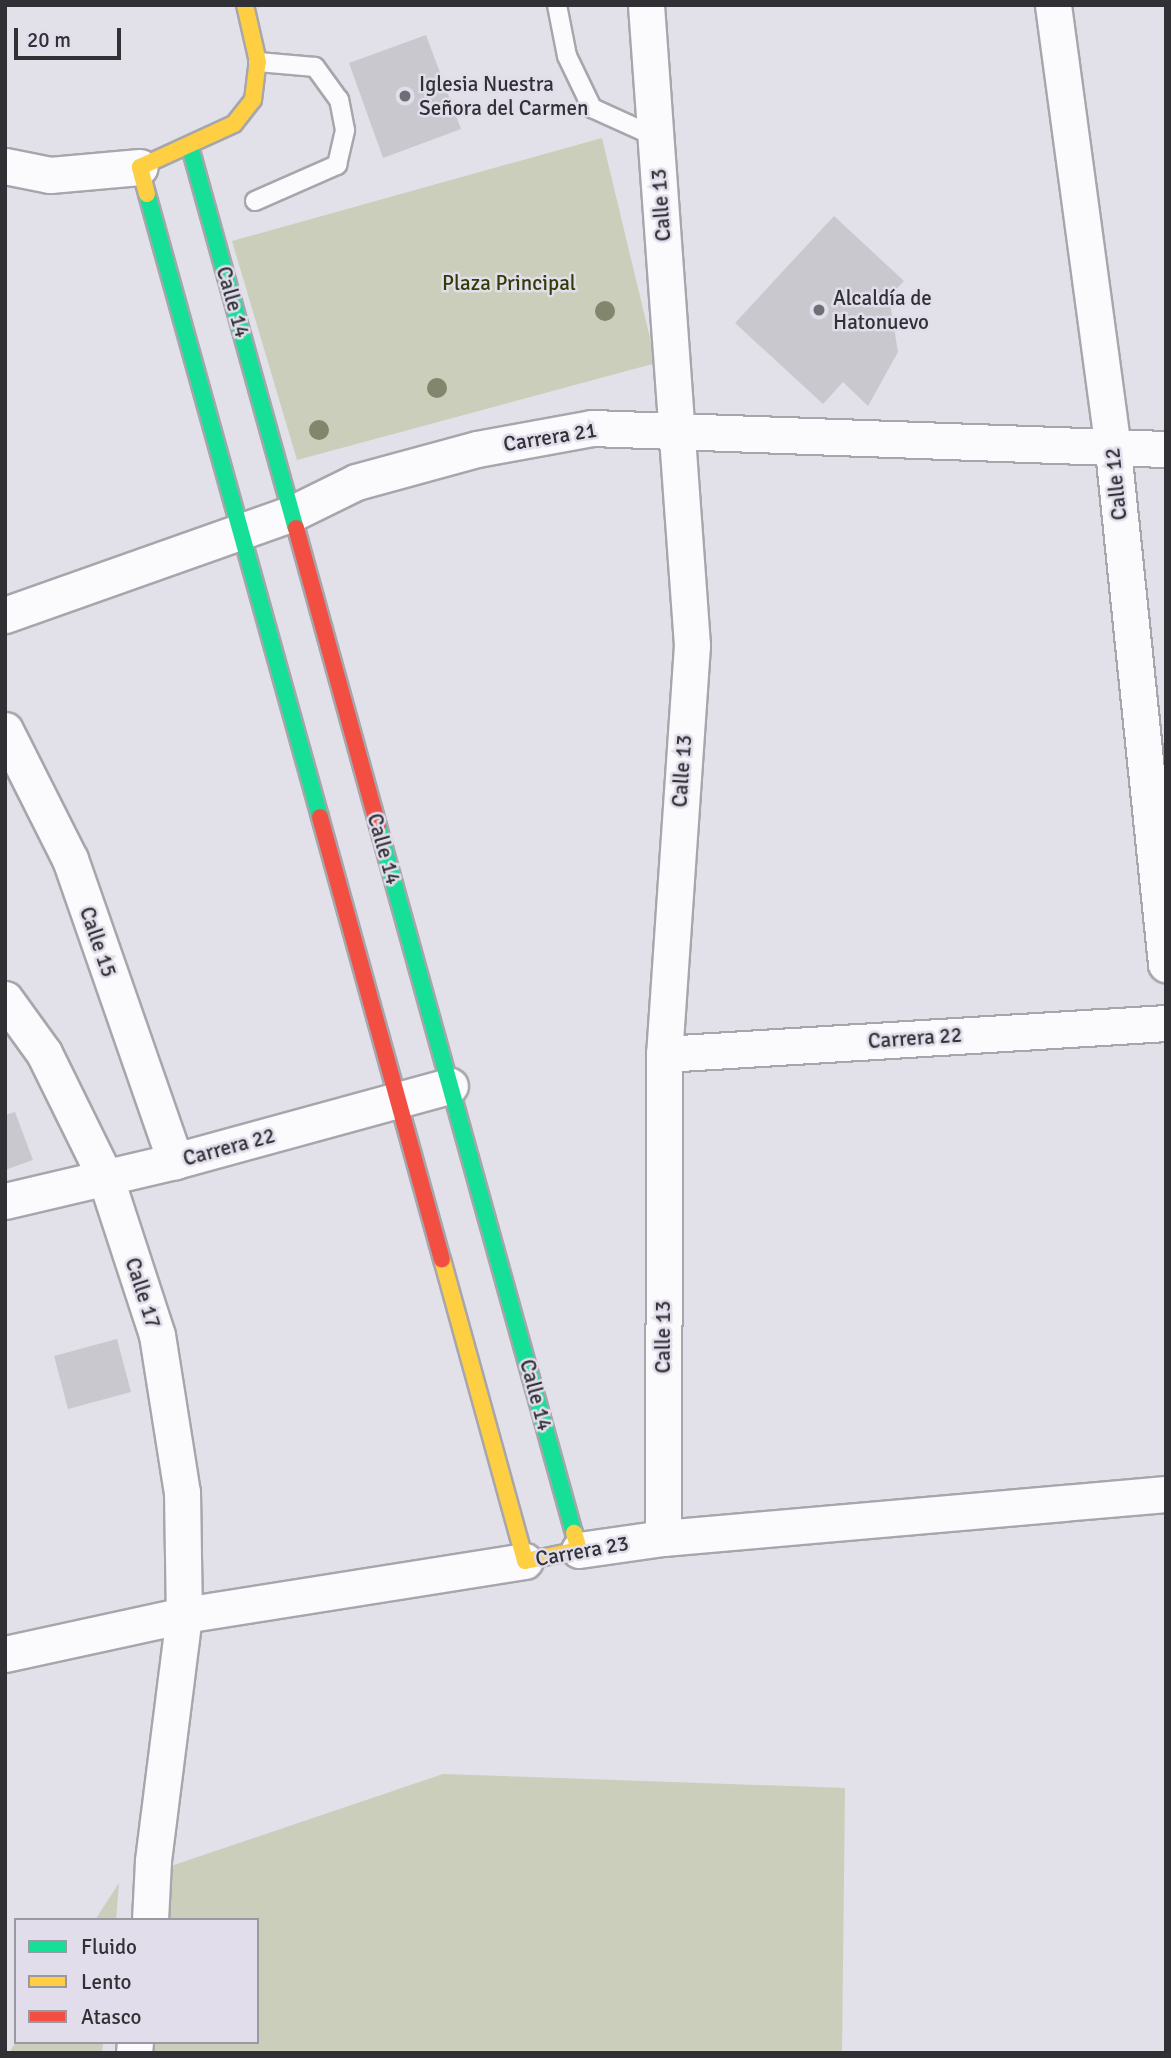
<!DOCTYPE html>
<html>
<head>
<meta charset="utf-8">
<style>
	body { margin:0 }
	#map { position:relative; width:1171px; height:2058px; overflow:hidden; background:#e2e0e8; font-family:Signika,sans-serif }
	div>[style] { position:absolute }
	.green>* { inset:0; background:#caceba }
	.building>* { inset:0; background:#c9c8ce }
	.roads { filter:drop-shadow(2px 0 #a7a6ac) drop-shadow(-2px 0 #a7a6ac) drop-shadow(0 2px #a7a6ac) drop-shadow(0 -2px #a7a6ac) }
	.lane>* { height:18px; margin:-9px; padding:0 9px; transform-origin:9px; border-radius:9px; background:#fbfafc }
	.street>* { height:35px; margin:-17.5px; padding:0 17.5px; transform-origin:17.5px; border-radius:17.5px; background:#fbfafc }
	.fast>* { height:16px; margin:-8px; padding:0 8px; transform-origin:8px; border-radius:8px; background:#16e098 }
	.slow>* { height:16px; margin:-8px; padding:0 8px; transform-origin:8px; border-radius:8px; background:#ffcf43 }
	.jam>* { height:16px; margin:-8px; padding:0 8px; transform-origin:8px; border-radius:8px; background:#f24e42 }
	.trees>* { width:20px; height:20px; margin:-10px; border-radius:50%; background:#82866c }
	.dots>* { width:19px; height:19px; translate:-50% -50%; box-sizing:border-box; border:4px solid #e1ddeb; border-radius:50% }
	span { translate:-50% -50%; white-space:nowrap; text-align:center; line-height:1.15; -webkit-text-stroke:5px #e1ddeb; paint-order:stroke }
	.poi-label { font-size:21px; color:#313035 }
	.left { translate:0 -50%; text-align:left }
	.street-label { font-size:21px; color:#313035 }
	.park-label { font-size:21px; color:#343c06 }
	.frame { position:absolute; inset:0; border:7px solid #313035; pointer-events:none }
	.legend { position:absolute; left:14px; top:1918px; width:245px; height:126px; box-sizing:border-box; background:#e1ddeb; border:2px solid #9b98a2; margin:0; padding:9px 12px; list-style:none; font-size:21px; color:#313035 }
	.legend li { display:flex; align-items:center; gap:14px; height:35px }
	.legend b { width:35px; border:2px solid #9b98a2 }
	.scale { position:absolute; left:14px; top:28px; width:107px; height:32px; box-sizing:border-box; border:4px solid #313035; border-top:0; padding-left:9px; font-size:21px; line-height:24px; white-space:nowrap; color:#313035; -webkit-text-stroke:5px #e1ddeb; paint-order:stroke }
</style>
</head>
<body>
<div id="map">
	<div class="green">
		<i style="clip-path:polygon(602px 138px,656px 363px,297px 460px,232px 241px)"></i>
		<i style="clip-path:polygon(443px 1774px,845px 1788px,842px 2053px,145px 2053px,147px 2042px,257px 2042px,257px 1920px,165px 1920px,168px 1867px)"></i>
		<i style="clip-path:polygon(119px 1883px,116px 1920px,95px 1920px)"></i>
		<i style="clip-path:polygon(16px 2042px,103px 2042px,102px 2053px,9px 2053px)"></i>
	</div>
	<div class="building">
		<i style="clip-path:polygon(426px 35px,461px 129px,383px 158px,349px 63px)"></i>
		<i style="clip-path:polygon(834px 216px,904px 281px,889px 297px,898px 352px,868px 406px,843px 382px,823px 404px,735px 323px)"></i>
		<i style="clip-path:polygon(15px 1112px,33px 1160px,5px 1170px,5px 1115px)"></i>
		<i style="clip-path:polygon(117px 1339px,131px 1392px,68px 1409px,54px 1356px)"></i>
	</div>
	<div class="roads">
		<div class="lane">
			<i style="left:557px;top:5px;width:52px;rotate:78.9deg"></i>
			<i style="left:567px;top:56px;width:58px;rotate:64.3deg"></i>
			<i style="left:592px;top:108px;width:70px;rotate:24.4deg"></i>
			<i style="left:255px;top:201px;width:90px;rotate:-23.7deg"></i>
			<i style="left:337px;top:165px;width:36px;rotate:-77deg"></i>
			<i style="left:345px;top:130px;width:31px;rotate:-101deg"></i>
			<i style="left:339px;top:100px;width:41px;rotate:-126deg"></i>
			<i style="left:315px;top:67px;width:57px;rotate:-175deg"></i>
		</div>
		<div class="street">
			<i style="left:646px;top:5px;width:642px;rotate:85.89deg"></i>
			<i style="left:692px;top:645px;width:410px;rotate:93.9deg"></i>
			<i style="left:664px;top:1054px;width:484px;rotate:90.1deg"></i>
			<i style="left:1053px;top:5px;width:449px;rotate:82.3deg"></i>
			<i style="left:1113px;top:450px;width:517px;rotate:84.11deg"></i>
			<i style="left:5px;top:166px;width:46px;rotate:11.3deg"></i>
			<i style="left:50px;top:175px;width:90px;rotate:-5.1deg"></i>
			<i style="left:5px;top:615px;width:303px;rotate:-19.5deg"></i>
			<i style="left:291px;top:514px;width:72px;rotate:-26.2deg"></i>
			<i style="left:356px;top:482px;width:125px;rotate:-15.3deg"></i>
			<i style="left:477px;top:449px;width:117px;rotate:-10.3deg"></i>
			<i style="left:592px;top:428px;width:574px;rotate:2.1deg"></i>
			<i style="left:5px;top:730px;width:144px;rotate:63.3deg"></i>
			<i style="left:70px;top:859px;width:320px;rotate:70.8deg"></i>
			<i style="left:5px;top:999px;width:67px;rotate:54.2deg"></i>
			<i style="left:44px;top:1053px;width:140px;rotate:63.8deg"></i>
			<i style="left:106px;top:1179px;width:164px;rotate:71.9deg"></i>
			<i style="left:157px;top:1335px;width:159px;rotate:81deg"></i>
			<i style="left:182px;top:1492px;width:123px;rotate:89.1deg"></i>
			<i style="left:184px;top:1615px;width:248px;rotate:97.2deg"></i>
			<i style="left:153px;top:1861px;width:59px;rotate:92.9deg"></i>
			<i style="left:664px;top:1054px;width:503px;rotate:-3.53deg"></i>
			<i style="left:5px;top:1201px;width:175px;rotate:-13.2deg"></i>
			<i style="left:175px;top:1161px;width:285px;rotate:-15.3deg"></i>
			<i style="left:579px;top:1550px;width:85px;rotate:-8.1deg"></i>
			<i style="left:663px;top:1538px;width:505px;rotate:-5deg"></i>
			<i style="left:5px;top:1654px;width:183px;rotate:-12.3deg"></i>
			<i style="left:184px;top:1615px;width:345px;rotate:-9deg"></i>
			<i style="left:134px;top:2053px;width:11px;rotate:-85deg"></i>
		</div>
		<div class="fast">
			<i style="left:190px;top:147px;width:395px;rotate:74.5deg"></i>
			<i style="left:147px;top:194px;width:647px;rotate:74.48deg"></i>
			<i style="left:378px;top:826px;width:734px;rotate:74.51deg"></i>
		</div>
		<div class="slow">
			<i style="left:147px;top:194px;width:28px;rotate:-105deg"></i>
			<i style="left:140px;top:167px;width:103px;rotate:-24.6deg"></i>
			<i style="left:234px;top:124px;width:31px;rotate:-52deg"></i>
			<i style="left:253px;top:100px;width:38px;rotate:-83deg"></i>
			<i style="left:258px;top:62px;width:58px;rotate:-102.8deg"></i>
			<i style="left:442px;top:1259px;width:313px;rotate:74.6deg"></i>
			<i style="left:525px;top:1561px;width:55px;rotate:-11.5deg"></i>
			<i style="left:579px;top:1550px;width:18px;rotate:-106deg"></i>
		</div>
		<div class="jam">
			<i style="left:296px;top:528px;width:309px;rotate:74.6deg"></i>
			<i style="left:320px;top:817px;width:459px;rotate:74.6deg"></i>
		</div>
	</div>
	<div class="trees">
		<i style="left:605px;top:311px"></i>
		<i style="left:437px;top:388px"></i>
		<i style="left:319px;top:430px"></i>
	</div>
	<div class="dots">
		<i style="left:405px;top:96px;background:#6f6e74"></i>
		<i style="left:819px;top:310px;background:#6f6e74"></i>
	</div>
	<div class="poi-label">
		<span class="left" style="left:419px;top:96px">Iglesia Nuestra<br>Señora del Carmen</span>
		<span class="left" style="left:833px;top:310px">Alcaldía de<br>Hatonuevo</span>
	</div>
	<div class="street-label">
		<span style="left:661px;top:205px;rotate:-94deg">Calle 13</span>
		<span style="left:233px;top:302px;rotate:74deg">Calle 14</span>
		<span style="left:550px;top:437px;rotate:-9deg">Carrera 21</span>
		<span style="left:1116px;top:484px;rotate:-96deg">Calle 12</span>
		<span style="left:682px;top:771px;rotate:-86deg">Calle 13</span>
		<span style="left:384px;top:849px;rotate:74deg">Calle 14</span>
		<span style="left:98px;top:942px;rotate:71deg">Calle 15</span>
		<span style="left:915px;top:1038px;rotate:-4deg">Carrera 22</span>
		<span style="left:229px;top:1147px;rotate:-15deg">Carrera 22</span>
		<span style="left:143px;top:1293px;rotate:72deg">Calle 17</span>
		<span style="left:663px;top:1337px;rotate:-90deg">Calle 13</span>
		<span style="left:536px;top:1395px;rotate:75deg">Calle 14</span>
		<span style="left:582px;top:1551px;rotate:-10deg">Carrera 23</span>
	</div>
	<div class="park-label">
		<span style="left:509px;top:283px">Plaza Principal</span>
	</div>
	<div class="frame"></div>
	<ul class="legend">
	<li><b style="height:9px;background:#16e098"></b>Fluido</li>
	<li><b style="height:9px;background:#ffcf43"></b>Lento</li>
	<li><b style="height:9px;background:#f24e42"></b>Atasco</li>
	</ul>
	<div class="scale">20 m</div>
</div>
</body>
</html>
